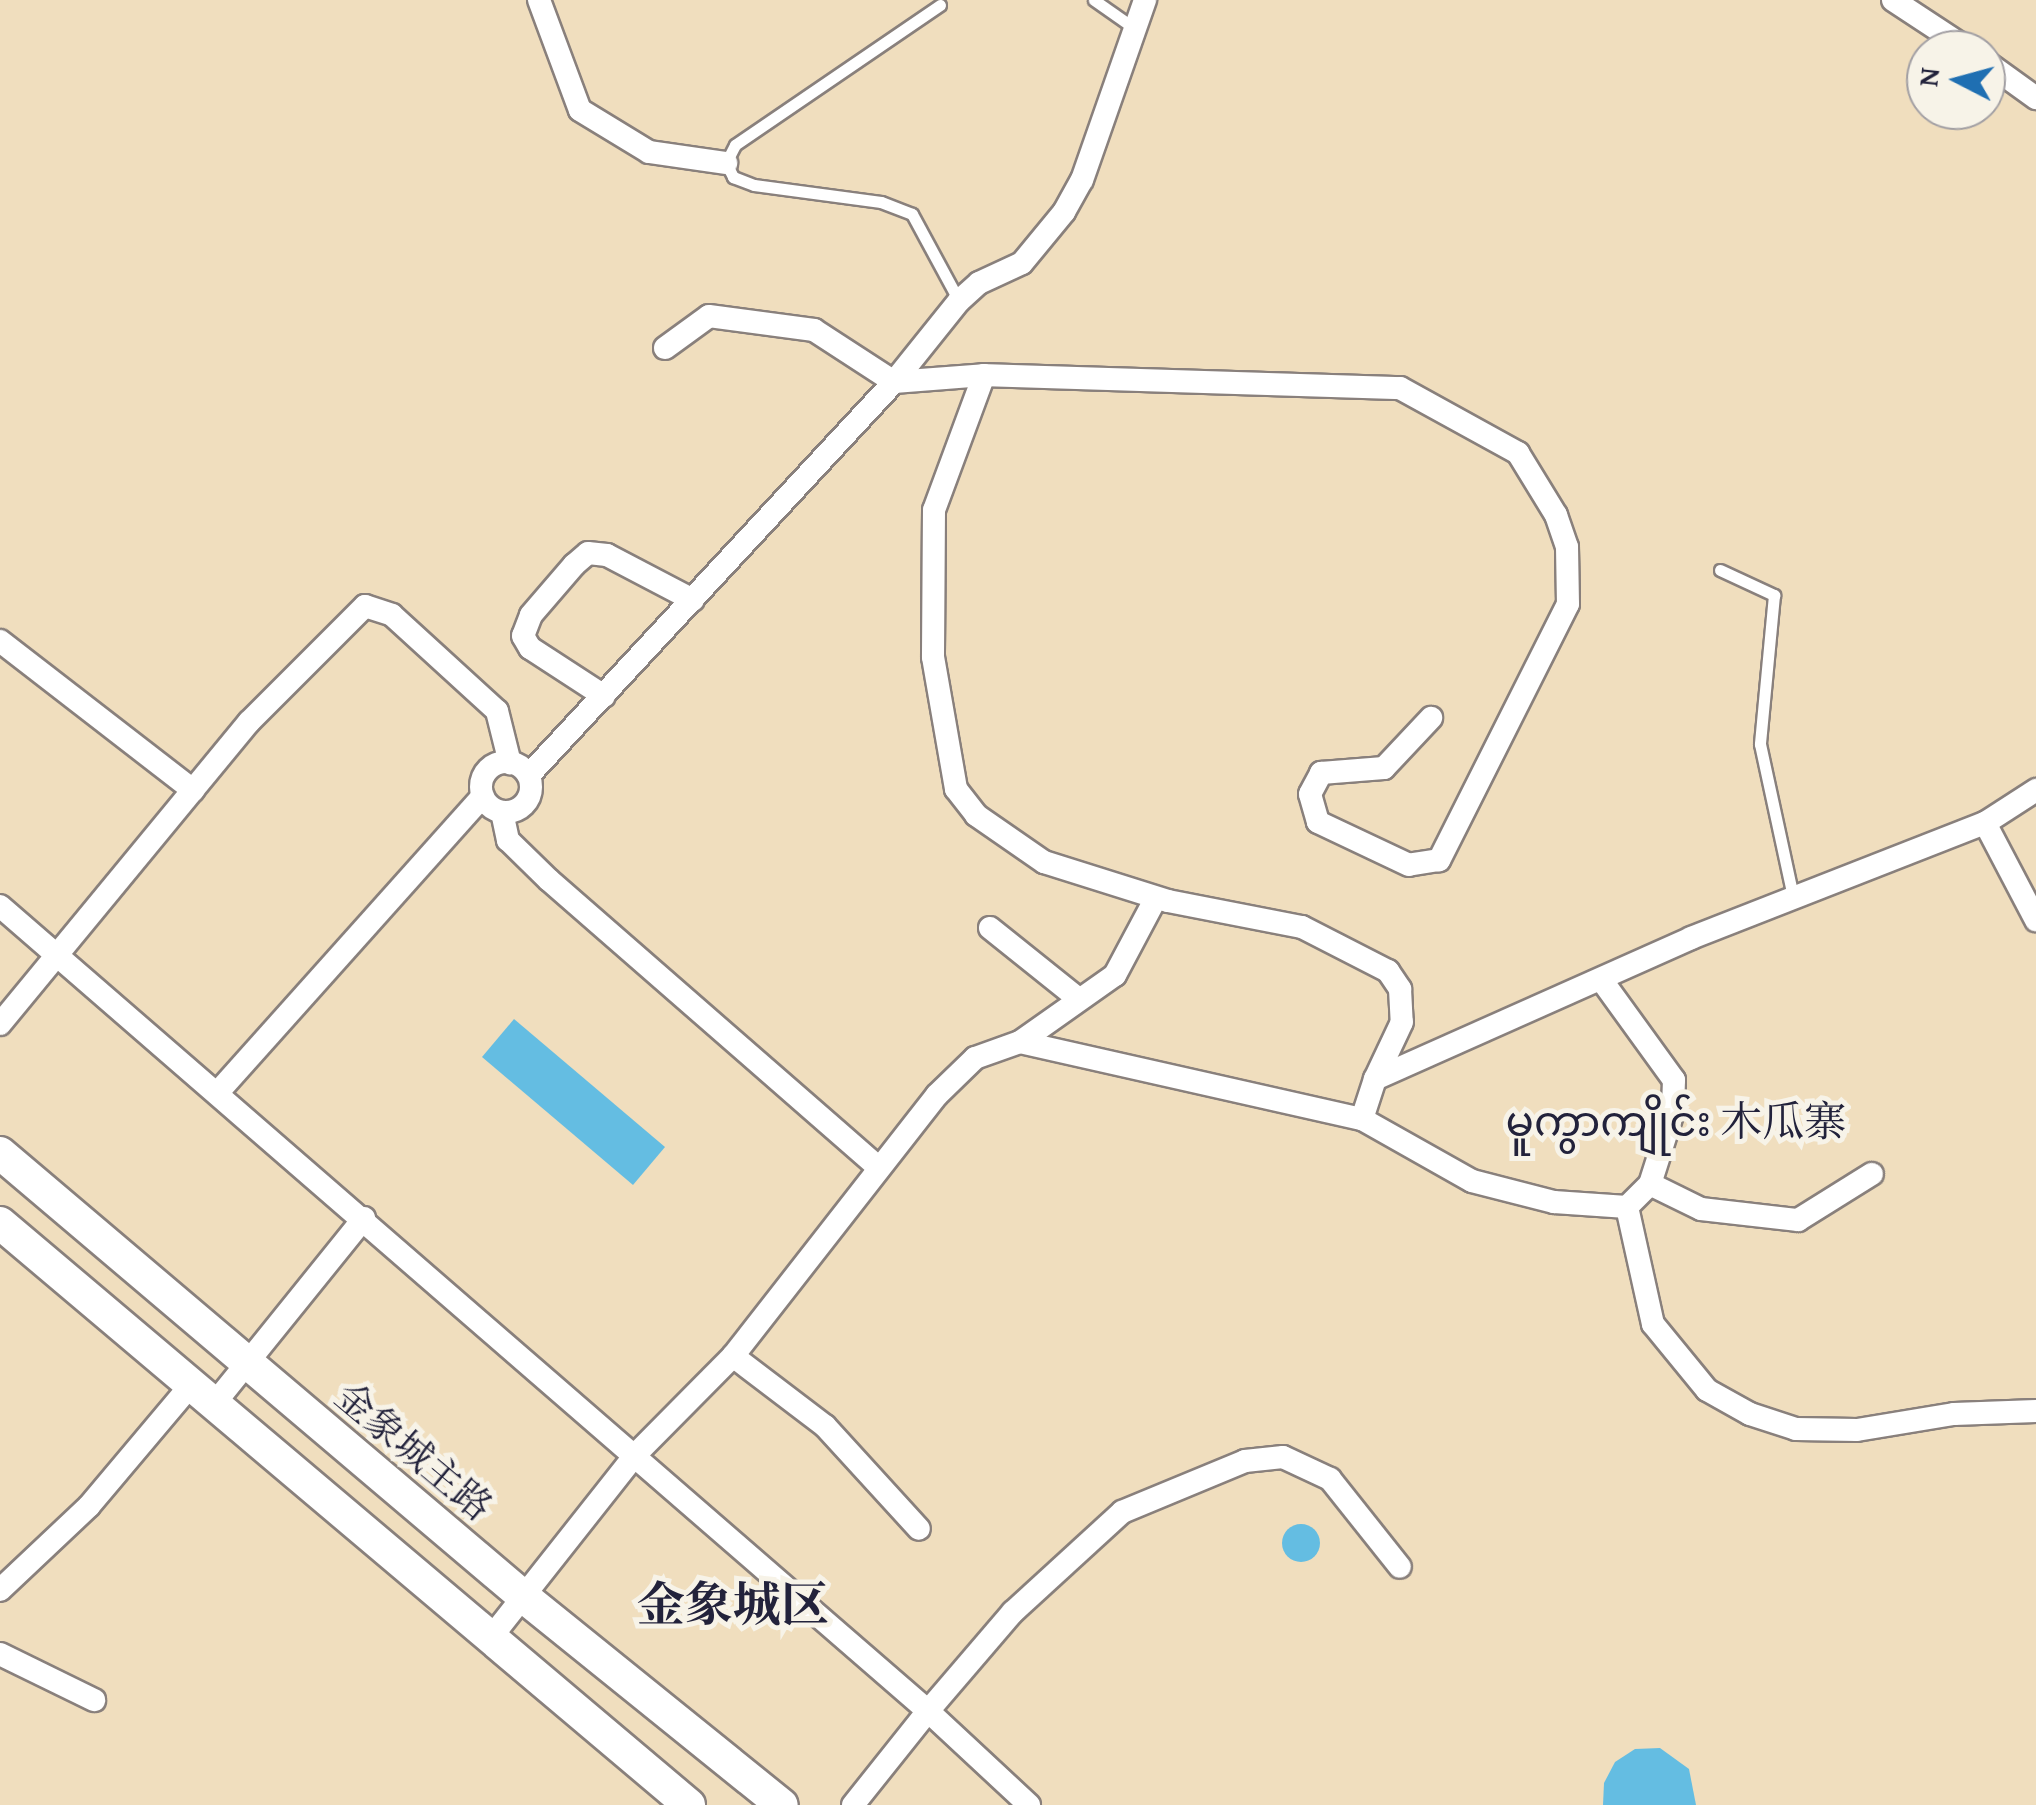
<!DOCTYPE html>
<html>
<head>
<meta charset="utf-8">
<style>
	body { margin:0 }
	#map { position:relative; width:2036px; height:1805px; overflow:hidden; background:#f0debe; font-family:"Gentium Book Plus","Noto Serif SC","Noto Sans Myanmar",serif }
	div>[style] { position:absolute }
	.water>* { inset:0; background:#64bde2 }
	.round { border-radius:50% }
	.roads { filter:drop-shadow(2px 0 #89807c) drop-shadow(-2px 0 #89807c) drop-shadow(0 2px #89807c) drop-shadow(0 -2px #89807c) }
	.service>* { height:11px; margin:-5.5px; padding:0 5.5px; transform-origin:5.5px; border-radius:5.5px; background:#fff }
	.minor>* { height:22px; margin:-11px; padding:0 11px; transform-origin:11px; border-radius:11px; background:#fff }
	.minor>.ring { margin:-11px; padding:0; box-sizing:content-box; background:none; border:22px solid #fff; border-radius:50% }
	.secondary>* { height:32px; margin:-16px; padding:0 16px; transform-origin:16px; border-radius:16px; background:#fff }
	span { translate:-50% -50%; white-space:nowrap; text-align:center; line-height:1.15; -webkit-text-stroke:10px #f7f3e8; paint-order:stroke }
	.street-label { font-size:38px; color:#22223b }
	.quarter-label { font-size:42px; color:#22223b }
	.district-label { font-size:48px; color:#22223b; font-weight:700 }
	.north { position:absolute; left:1906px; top:30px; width:100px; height:100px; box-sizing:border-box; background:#f7f3e8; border:2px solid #a29fa3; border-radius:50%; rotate:276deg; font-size:28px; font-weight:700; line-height:40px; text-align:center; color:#22223b }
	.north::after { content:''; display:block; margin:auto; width:35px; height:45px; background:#1f6fb2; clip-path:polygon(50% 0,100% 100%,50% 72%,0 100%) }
</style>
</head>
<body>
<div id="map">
	<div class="water">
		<i style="clip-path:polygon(514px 1019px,665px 1147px,633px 1185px,482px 1057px)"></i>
		<i class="round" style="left:1282px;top:1524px;width:38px;height:38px"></i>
		<i style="clip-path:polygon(1660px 1748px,1689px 1769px,1696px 1805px,1603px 1805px,1604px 1783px,1615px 1762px,1635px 1749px)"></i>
	</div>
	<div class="roads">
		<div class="service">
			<i style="left:1094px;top:0;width:49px;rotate:35deg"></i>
			<i style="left:940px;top:5px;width:248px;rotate:145.7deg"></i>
			<i style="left:735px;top:145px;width:20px;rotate:117deg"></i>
			<i style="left:726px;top:163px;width:16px;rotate:63deg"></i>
			<i style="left:733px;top:177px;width:22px;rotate:21deg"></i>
			<i style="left:754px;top:185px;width:128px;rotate:7.6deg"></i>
			<i style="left:881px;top:202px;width:33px;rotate:21deg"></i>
			<i style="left:912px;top:214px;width:99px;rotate:61.6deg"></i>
			<i style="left:1720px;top:570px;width:60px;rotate:24.8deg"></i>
			<i style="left:1774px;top:595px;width:150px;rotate:95.4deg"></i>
			<i style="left:1760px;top:744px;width:156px;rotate:77.8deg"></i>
		</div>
		<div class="minor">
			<i style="left:539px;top:0;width:117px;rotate:69.6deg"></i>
			<i style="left:580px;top:110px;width:81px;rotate:31.3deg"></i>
			<i style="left:649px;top:152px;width:78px;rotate:8.1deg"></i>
			<i style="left:1893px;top:0;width:91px;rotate:33.3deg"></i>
			<i style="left:1986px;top:62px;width:62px;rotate:35.8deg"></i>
			<i style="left:665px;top:348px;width:54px;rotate:-36deg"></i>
			<i style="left:709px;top:316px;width:106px;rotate:7.6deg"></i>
			<i style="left:814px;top:330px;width:95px;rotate:33deg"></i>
			<i style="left:894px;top:382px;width:90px;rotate:-4.4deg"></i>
			<i style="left:984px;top:375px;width:416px;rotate:1.8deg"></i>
			<i style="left:1400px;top:388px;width:135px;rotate:28.8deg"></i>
			<i style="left:1518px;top:453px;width:73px;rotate:58.5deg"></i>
			<i style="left:1556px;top:515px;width:34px;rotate:71deg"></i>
			<i style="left:1567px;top:547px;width:57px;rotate:89deg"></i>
			<i style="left:1568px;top:604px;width:287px;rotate:116.7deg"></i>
			<i style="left:1439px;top:860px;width:30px;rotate:171deg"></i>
			<i style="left:1409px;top:865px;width:101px;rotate:-154.7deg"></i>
			<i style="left:1318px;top:822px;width:29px;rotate:-106deg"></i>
			<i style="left:1310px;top:794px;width:24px;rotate:-62deg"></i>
			<i style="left:1321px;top:773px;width:63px;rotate:-4.5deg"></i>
			<i style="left:1384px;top:768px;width:69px;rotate:-46.8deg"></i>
			<i style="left:984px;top:375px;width:144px;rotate:110.3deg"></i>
			<i style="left:934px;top:510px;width:147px;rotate:90.4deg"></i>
			<i style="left:933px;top:657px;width:134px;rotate:80.1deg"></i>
			<i style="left:956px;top:789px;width:33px;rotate:52deg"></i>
			<i style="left:976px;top:815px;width:83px;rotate:34.7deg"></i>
			<i style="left:1044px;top:862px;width:130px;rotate:17.5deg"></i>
			<i style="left:1168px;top:901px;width:136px;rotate:11deg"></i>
			<i style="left:1302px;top:927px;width:97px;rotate:27.1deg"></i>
			<i style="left:1388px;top:971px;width:22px;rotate:56deg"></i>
			<i style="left:1400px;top:989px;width:33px;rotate:87deg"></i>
			<i style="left:1402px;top:1022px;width:63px;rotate:115.3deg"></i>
			<i style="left:0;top:641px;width:244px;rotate:37.7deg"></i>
			<i style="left:604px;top:696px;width:88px;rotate:-147deg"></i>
			<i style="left:530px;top:648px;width:14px;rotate:-120deg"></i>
			<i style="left:523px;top:636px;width:22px;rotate:-69deg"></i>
			<i style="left:531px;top:615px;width:66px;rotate:-49.3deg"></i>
			<i style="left:574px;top:565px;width:18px;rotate:-41deg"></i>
			<i style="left:588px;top:553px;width:19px;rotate:6deg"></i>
			<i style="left:607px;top:555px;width:97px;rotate:27.6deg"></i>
			<i class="ring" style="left:481px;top:762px;width:28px;height:28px"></i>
			<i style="left:529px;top:775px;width:536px;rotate:-47.12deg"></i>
			<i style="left:894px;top:382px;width:104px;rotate:-51.3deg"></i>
			<i style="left:959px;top:301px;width:27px;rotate:-42deg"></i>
			<i style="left:979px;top:283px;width:47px;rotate:-24.9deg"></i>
			<i style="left:1022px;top:263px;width:66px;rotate:-50.5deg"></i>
			<i style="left:1064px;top:212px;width:37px;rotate:-61deg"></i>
			<i style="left:1082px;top:180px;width:191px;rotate:-70.7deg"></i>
			<i style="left:502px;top:812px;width:29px;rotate:78deg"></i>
			<i style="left:508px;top:840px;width:57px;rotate:44.3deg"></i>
			<i style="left:549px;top:880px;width:438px;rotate:41.1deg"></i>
			<i style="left:1985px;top:823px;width:110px;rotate:62.3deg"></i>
			<i style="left:0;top:906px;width:1228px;rotate:40.94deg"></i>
			<i style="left:928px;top:1711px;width:130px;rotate:-49.4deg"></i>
			<i style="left:1013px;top:1612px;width:148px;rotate:-42.5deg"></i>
			<i style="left:1122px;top:1512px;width:133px;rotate:-22.5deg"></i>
			<i style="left:1245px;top:1461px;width:38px;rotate:-6deg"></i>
			<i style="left:1283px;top:1457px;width:52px;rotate:25.1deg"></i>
			<i style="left:1330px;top:1479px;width:112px;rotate:51.5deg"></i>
			<i style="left:990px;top:928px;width:110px;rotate:38.7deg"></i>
			<i style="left:1603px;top:982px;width:121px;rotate:54.1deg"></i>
			<i style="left:1674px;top:1080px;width:32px;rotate:92deg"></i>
			<i style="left:1673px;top:1112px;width:76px;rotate:107.7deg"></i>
			<i style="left:1650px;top:1184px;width:33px;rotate:135deg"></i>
			<i style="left:0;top:1024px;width:391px;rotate:-50.5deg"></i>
			<i style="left:249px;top:722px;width:164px;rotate:-45deg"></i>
			<i style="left:365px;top:606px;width:28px;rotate:18deg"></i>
			<i style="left:392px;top:615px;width:142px;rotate:42.4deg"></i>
			<i style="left:497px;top:711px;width:54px;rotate:76deg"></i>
			<i style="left:1020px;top:1042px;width:116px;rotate:-35.2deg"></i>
			<i style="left:1115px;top:975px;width:87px;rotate:-62deg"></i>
			<i style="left:220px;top:1090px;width:394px;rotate:-48.2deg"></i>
			<i style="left:1362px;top:1119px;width:126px;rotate:29.4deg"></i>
			<i style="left:1472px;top:1181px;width:85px;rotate:14.4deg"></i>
			<i style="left:1554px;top:1202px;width:73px;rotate:3.9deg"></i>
			<i style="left:1627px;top:1207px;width:120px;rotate:77.5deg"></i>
			<i style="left:1653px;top:1324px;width:85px;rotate:50.7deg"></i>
			<i style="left:1707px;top:1390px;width:49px;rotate:29.2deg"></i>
			<i style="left:1750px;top:1414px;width:48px;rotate:18.1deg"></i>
			<i style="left:1796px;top:1429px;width:61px;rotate:0.9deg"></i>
			<i style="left:1857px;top:1430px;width:98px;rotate:-9.4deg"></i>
			<i style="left:1954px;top:1414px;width:82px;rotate:-2.1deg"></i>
			<i style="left:1650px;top:1184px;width:57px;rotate:26.1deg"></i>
			<i style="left:1701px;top:1209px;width:98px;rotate:6.5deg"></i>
			<i style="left:1798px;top:1220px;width:87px;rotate:-31.9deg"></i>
			<i style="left:733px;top:1356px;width:116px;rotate:37.3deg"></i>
			<i style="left:825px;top:1426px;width:139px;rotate:47.6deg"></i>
			<i style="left:214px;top:1404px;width:239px;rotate:-51.1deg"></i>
			<i style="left:0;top:1590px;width:122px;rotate:-43.3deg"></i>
			<i style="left:89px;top:1506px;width:158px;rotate:-49.9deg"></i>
			<i style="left:489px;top:1640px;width:237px;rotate:-51.7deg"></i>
			<i style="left:636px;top:1454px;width:138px;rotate:-45.3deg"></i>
			<i style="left:733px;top:1356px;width:331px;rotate:-52deg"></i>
			<i style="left:937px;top:1095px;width:53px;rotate:-44.2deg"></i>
			<i style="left:975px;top:1058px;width:48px;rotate:-19.6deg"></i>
			<i style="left:1020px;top:1042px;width:351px;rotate:12.7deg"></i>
			<i style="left:1362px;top:1119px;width:42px;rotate:-72deg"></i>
			<i style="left:1375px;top:1079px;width:346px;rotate:-24deg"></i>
			<i style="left:1691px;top:938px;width:316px;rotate:-21.4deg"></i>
			<i style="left:1985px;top:823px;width:61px;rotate:-32.9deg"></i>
			<i style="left:0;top:1654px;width:105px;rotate:26.1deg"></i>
			<i style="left:853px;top:1805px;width:120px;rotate:-51.4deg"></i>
			<i style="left:928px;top:1711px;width:138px;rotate:42.9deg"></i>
		</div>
		<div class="secondary">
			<i style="left:0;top:1153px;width:687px;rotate:40.28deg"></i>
			<i style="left:524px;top:1597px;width:331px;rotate:38.9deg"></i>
			<i style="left:0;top:1223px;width:902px;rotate:40.19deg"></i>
		</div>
	</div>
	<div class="street-label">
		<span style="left:414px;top:1451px;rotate:40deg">金象城主路</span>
	</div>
	<div class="quarter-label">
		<span style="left:1676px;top:1121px">မူကွာကျိုင်း 木瓜寨</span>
	</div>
	<div class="district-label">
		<span style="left:733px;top:1604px">金象城区</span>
	</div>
	<div class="north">N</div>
</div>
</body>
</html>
